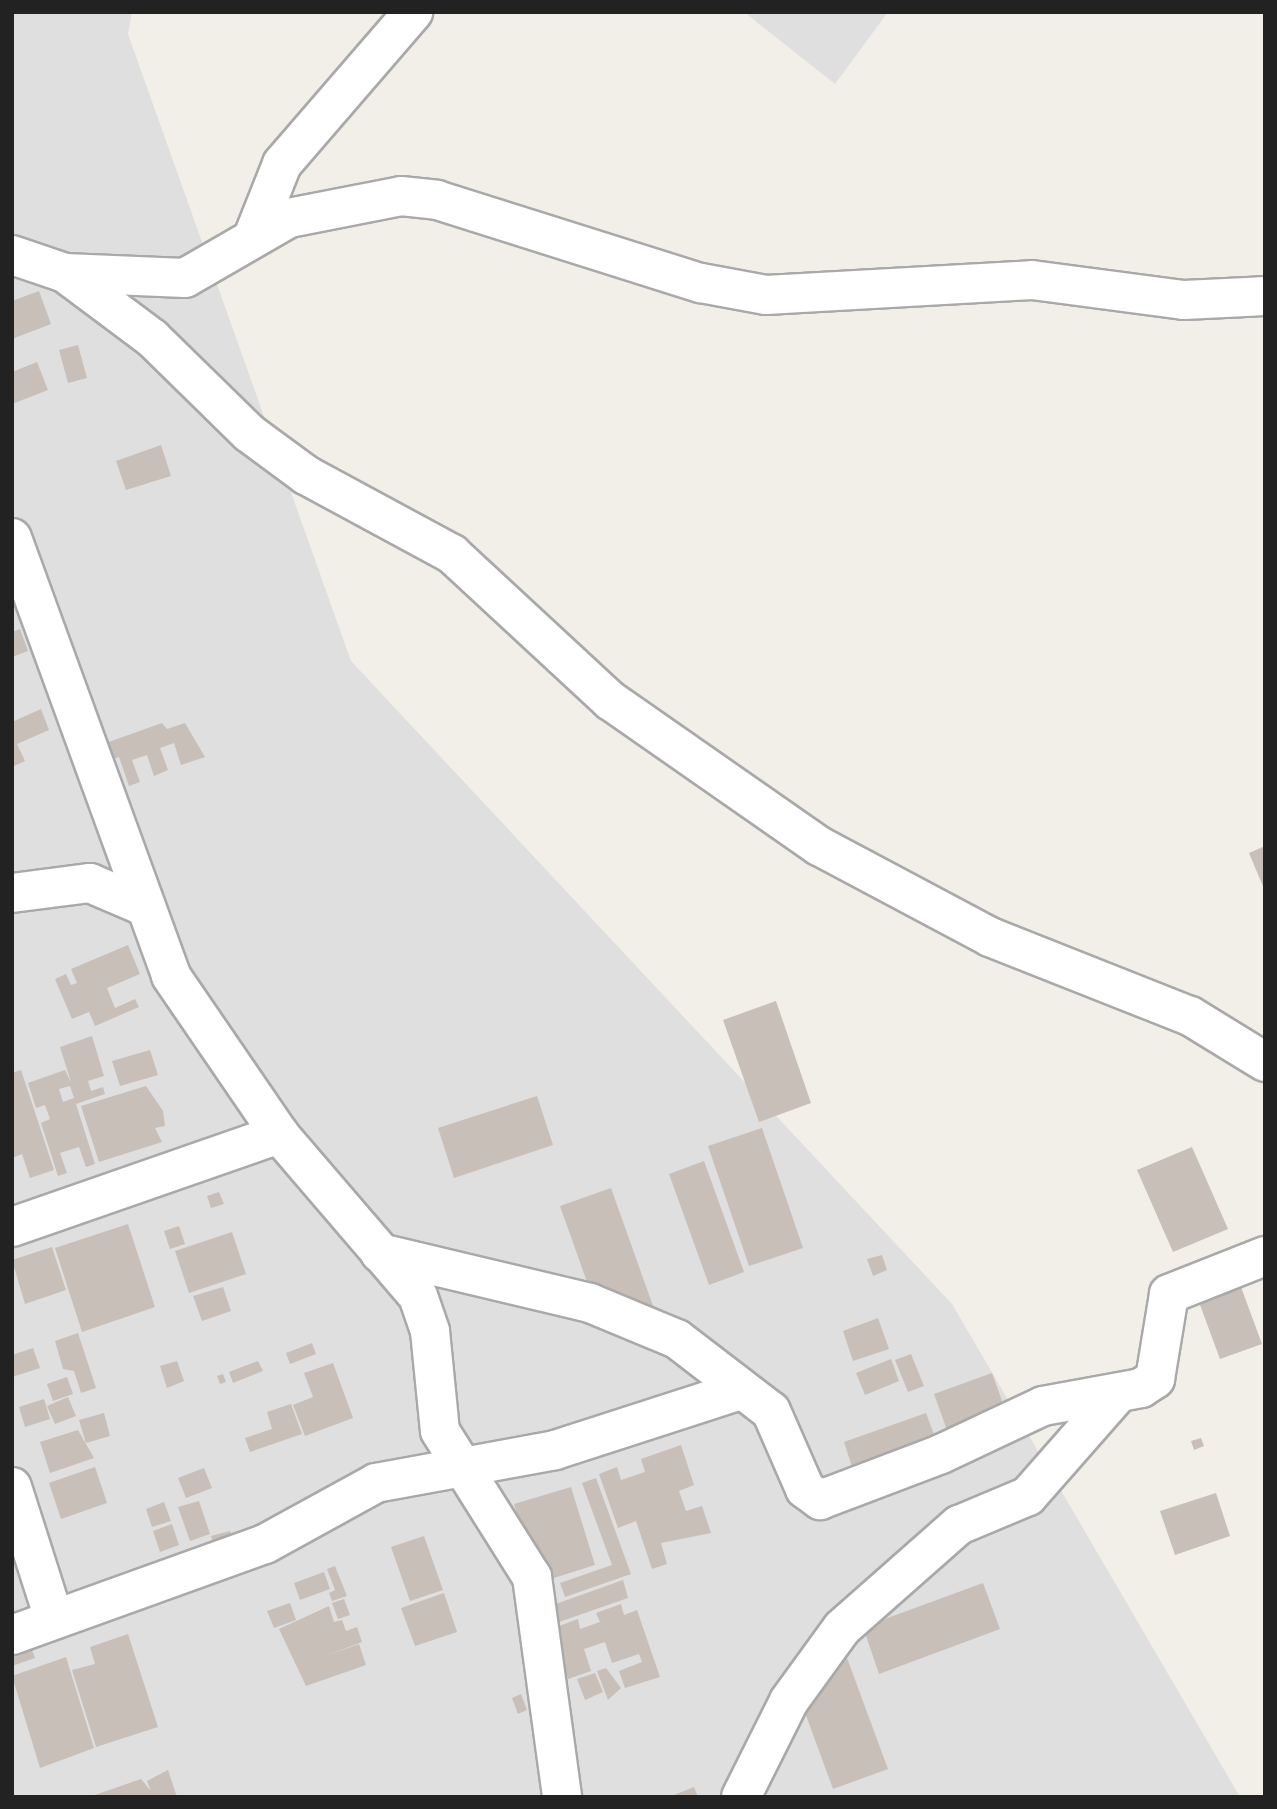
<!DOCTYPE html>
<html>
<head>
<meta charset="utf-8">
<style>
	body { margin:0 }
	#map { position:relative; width:1277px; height:1809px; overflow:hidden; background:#f2efe9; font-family:Overpass,sans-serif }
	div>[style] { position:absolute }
	.residential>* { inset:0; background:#e0dfdf }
	.building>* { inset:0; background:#c7bfb8 }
	.roads { filter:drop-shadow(2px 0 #a9a9a9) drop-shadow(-2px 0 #a9a9a9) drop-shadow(0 2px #a9a9a9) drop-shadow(0 -2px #a9a9a9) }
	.minor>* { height:38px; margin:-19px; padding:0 19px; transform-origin:19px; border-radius:19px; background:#fff }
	span { translate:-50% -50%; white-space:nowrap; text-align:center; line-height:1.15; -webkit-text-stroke:5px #fff; paint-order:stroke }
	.frame { position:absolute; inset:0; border:14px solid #222; pointer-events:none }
</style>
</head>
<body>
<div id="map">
	<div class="residential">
		<i style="clip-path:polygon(12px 12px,132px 12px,128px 34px,351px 661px,952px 1304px,1240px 1797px,12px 1797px)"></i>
		<i style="clip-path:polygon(744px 12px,888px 12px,835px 84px)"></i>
	</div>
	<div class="building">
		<i style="clip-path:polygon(39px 291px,51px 324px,12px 339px,12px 301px)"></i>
		<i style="clip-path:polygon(78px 345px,87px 378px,68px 383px,59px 350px)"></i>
		<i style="clip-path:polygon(37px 362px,48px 390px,12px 404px,12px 372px)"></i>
		<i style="clip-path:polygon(161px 445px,171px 476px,126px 490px,116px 461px)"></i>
		<i style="clip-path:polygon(20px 629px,28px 651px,12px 657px,12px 632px)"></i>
		<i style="clip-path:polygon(41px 709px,49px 730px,17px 744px,25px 761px,12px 767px,12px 722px)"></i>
		<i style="clip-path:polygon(162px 723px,167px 729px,185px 723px,205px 757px,181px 765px,174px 743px,160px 748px,168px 770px,154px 776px,147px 755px,132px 760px,140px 782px,129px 786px,119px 757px,109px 761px,103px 744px)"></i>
		<i style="clip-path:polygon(1265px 846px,1265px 891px,1249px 853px)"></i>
		<i style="clip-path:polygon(128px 945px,140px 974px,107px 988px,115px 1008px,135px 999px,139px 1007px,95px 1026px,89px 1012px,72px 1019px,55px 979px,66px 974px,71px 985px,77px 983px,71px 969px)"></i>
		<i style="clip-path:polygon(776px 1001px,811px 1103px,759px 1122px,723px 1020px)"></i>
		<i style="clip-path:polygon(evenodd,92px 1036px,104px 1076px,88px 1081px,91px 1091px,103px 1087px,105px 1094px,76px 1104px,95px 1164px,86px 1167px,79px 1147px,60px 1153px,67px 1173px,58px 1176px,41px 1123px,50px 1119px,45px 1105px,36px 1108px,28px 1083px,65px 1070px,71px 1082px,60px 1047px,92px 1036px,70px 1086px,74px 1098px,63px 1102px,59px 1089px,70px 1086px)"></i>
		<i style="clip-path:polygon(150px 1050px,158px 1075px,120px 1086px,112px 1061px)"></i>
		<i style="clip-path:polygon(21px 1070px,54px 1170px,30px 1178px,22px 1154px,12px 1158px,12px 1073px)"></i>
		<i style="clip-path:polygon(146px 1086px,163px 1111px,165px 1126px,155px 1128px,162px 1142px,99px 1162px,81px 1106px)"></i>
		<i style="clip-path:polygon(537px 1096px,553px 1145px,454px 1178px,438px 1128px)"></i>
		<i style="clip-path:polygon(762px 1128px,803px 1248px,749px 1266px,708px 1146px)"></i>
		<i style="clip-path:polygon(1192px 1147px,1228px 1229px,1173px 1252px,1137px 1170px)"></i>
		<i style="clip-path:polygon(704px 1161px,744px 1272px,709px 1285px,669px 1174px)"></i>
		<i style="clip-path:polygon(611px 1188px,653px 1306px,602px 1324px,560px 1206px)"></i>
		<i style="clip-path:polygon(219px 1192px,224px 1204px,211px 1208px,207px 1196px)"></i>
		<i style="clip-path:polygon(128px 1224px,155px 1307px,82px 1332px,55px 1248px)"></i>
		<i style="clip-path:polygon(179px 1226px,185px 1244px,170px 1249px,164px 1231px)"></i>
		<i style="clip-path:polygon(232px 1232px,246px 1274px,189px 1293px,175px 1251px)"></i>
		<i style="clip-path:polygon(52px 1247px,66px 1290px,25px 1304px,12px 1260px)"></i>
		<i style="clip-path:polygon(882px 1255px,887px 1270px,873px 1276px,867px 1259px)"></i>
		<i style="clip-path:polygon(1238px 1279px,1262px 1344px,1220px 1359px,1196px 1294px)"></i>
		<i style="clip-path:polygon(223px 1287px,231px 1311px,202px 1321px,193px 1296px)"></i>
		<i style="clip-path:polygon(878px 1318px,889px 1349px,853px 1361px,843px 1331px)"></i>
		<i style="clip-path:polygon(78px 1333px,96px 1388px,81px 1393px,74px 1371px,63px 1369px,55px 1341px)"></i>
		<i style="clip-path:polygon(312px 1343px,316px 1354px,290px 1364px,286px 1353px)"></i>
		<i style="clip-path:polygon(33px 1348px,40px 1368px,12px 1377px,12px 1355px)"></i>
		<i style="clip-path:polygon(911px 1354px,924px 1386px,908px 1392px,895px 1360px)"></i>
		<i style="clip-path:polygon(891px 1359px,899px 1381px,865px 1395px,856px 1373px)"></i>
		<i style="clip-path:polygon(177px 1361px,184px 1381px,167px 1388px,160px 1366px)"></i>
		<i style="clip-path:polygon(258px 1361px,263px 1371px,233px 1383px,229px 1372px)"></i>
		<i style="clip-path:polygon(333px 1363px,353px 1418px,305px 1436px,293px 1405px,313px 1397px,304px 1373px)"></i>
		<i style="clip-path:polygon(992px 1373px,1010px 1423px,952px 1444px,934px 1394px)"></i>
		<i style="clip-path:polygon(223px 1374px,226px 1382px,220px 1384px,217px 1376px)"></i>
		<i style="clip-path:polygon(67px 1377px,73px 1394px,53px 1401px,47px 1384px)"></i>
		<i style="clip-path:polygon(68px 1397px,76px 1416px,55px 1424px,47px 1406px)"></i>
		<i style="clip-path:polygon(44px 1399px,50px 1419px,25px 1427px,19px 1407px)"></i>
		<i style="clip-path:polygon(291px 1404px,302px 1434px,250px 1452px,245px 1438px,272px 1429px,267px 1412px)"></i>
		<i style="clip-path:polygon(104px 1413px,110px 1436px,86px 1443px,79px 1420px)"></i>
		<i style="clip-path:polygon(926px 1413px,936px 1440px,853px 1470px,844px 1442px)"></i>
		<i style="clip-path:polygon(78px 1430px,94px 1458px,50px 1473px,40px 1442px)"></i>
		<i style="clip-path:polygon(1201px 1438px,1204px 1446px,1194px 1450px,1191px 1441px)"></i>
		<i style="clip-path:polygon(681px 1445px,694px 1485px,679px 1491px,686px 1511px,702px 1506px,711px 1533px,661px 1543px,667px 1564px,652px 1569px,636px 1521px,618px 1528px,599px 1474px,617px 1467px,621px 1480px,645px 1472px,641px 1459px)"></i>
		<i style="clip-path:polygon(95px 1467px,107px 1503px,61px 1519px,49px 1483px)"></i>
		<i style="clip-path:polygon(204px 1468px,212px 1488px,186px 1498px,178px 1478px)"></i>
		<i style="clip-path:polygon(596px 1478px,631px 1574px,565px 1597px,560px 1583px,612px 1565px,582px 1483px)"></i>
		<i style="clip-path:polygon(571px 1487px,595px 1565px,538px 1583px,514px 1504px)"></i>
		<i style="clip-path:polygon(1216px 1493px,1230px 1536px,1175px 1555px,1160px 1511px)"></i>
		<i style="clip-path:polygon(199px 1501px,210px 1534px,190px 1541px,178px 1507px)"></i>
		<i style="clip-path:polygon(164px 1502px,171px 1521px,152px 1527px,146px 1509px)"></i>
		<i style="clip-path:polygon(172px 1524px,179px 1545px,160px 1552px,153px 1531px)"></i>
		<i style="clip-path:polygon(230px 1531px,236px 1549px,217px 1555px,211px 1536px)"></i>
		<i style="clip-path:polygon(424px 1536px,443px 1590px,410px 1601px,391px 1547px)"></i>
		<i style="clip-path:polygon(335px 1566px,347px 1596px,332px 1601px,329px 1593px,335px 1590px,327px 1569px)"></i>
		<i style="clip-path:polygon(324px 1572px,330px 1589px,300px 1600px,294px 1583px)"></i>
		<i style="clip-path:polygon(623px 1580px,628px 1598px,559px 1622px,553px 1605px)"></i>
		<i style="clip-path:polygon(983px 1583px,1000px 1629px,879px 1674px,863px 1627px)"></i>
		<i style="clip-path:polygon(444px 1593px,457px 1632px,415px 1646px,401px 1608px)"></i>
		<i style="clip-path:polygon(344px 1599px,350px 1615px,338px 1619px,332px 1603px)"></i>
		<i style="clip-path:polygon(290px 1603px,296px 1620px,274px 1628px,267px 1611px)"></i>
		<i style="clip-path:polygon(621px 1604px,624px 1615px,637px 1610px,660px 1677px,625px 1688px,619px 1671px,642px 1662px,639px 1654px,612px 1663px,605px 1642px,584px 1649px,591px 1671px,568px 1679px,551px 1629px,578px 1619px,580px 1629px,600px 1622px,596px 1613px)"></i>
		<i style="clip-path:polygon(329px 1606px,334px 1622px,342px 1620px,346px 1631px,357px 1627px,362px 1642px,323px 1657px,359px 1644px,366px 1665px,306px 1686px,279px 1629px)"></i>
		<i style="clip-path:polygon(128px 1634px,158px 1727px,96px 1747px,72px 1670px,95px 1664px,90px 1647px)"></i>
		<i style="clip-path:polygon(31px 1647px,35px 1658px,12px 1666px,12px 1653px)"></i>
		<i style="clip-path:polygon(66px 1657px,94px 1748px,40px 1768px,12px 1676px)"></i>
		<i style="clip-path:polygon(847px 1658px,888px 1769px,833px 1789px,792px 1677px)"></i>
		<i style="clip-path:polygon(606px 1668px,621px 1688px,608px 1700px,597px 1671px)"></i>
		<i style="clip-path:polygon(595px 1673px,603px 1692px,585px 1700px,577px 1679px)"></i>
		<i style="clip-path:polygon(521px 1694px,527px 1710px,518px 1714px,512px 1698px)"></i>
		<i style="clip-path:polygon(168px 1770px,177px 1797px,89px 1797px,141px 1779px,151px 1791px,147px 1781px)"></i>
		<i style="clip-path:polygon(694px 1787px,698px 1797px,669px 1797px)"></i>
	</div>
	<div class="roads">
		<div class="minor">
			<i style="left:255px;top:232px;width:73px;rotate:-68.3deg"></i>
			<i style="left:282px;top:164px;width:201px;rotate:-49.2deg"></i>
			<i style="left:12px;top:255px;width:56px;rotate:18.8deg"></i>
			<i style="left:65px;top:273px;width:109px;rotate:36.8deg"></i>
			<i style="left:152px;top:338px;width:136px;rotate:44.4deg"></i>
			<i style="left:249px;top:433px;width:71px;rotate:36.4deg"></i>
			<i style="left:306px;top:475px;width:166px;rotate:28.4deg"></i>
			<i style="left:452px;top:554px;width:217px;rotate:42.8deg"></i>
			<i style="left:611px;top:701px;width:254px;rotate:34.9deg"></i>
			<i style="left:819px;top:846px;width:194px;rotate:28deg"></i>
			<i style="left:990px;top:937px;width:215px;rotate:21.6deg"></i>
			<i style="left:1190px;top:1016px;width:88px;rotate:31.5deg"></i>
			<i style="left:65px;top:273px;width:120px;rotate:2.4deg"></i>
			<i style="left:185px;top:278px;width:120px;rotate:-30deg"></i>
			<i style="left:289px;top:218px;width:114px;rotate:-11.1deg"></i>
			<i style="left:401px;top:196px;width:36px;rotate:6deg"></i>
			<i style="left:437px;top:200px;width:277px;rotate:17.5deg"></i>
			<i style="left:701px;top:283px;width:66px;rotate:10.5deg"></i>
			<i style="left:766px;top:295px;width:266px;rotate:-3.2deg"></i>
			<i style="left:1032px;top:280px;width:153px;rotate:7.5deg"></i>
			<i style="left:1184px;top:300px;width:81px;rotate:-2.8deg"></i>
			<i style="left:12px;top:538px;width:466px;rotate:70deg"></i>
			<i style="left:171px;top:976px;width:191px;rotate:55.6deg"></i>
			<i style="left:279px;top:1134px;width:213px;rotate:49.4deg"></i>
			<i style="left:418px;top:1296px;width:37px;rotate:71deg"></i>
			<i style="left:430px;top:1331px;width:100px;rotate:84.3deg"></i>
			<i style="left:440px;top:1431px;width:173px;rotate:57.8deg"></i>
			<i style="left:532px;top:1577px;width:222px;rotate:82.2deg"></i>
			<i style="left:12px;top:893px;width:79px;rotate:-7.3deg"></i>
			<i style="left:90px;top:883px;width:61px;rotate:23.2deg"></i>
			<i style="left:12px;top:1227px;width:283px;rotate:-19.2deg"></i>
			<i style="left:380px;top:1253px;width:216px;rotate:13.4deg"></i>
			<i style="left:590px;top:1303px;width:94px;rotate:22.5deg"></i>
			<i style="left:677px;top:1339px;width:118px;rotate:37.5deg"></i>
			<i style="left:771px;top:1411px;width:85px;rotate:66.4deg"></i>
			<i style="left:805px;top:1489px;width:19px;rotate:36deg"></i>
			<i style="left:820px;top:1500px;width:129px;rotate:-20.8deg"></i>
			<i style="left:941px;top:1454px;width:113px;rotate:-25.2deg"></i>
			<i style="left:1043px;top:1406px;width:100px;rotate:-10.4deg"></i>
			<i style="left:1141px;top:1388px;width:17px;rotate:-33deg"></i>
			<i style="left:1155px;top:1379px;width:86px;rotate:-80.6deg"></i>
			<i style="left:1169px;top:1294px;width:103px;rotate:-21.6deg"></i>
			<i style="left:12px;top:1487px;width:139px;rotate:72.3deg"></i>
			<i style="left:12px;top:1635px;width:269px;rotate:-19.8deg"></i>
			<i style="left:265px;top:1544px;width:127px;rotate:-28.8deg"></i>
			<i style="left:376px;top:1483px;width:182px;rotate:-10.4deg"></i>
			<i style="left:555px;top:1450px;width:195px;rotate:-17.9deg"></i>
			<i style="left:741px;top:1797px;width:107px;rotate:-63.4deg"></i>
			<i style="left:789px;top:1701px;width:90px;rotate:-54deg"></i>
			<i style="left:842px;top:1628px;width:156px;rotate:-41.4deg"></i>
			<i style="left:959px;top:1525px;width:75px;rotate:-22.8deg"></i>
			<i style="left:1028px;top:1496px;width:132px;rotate:-48.7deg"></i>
		</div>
	</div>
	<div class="frame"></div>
</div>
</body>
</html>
